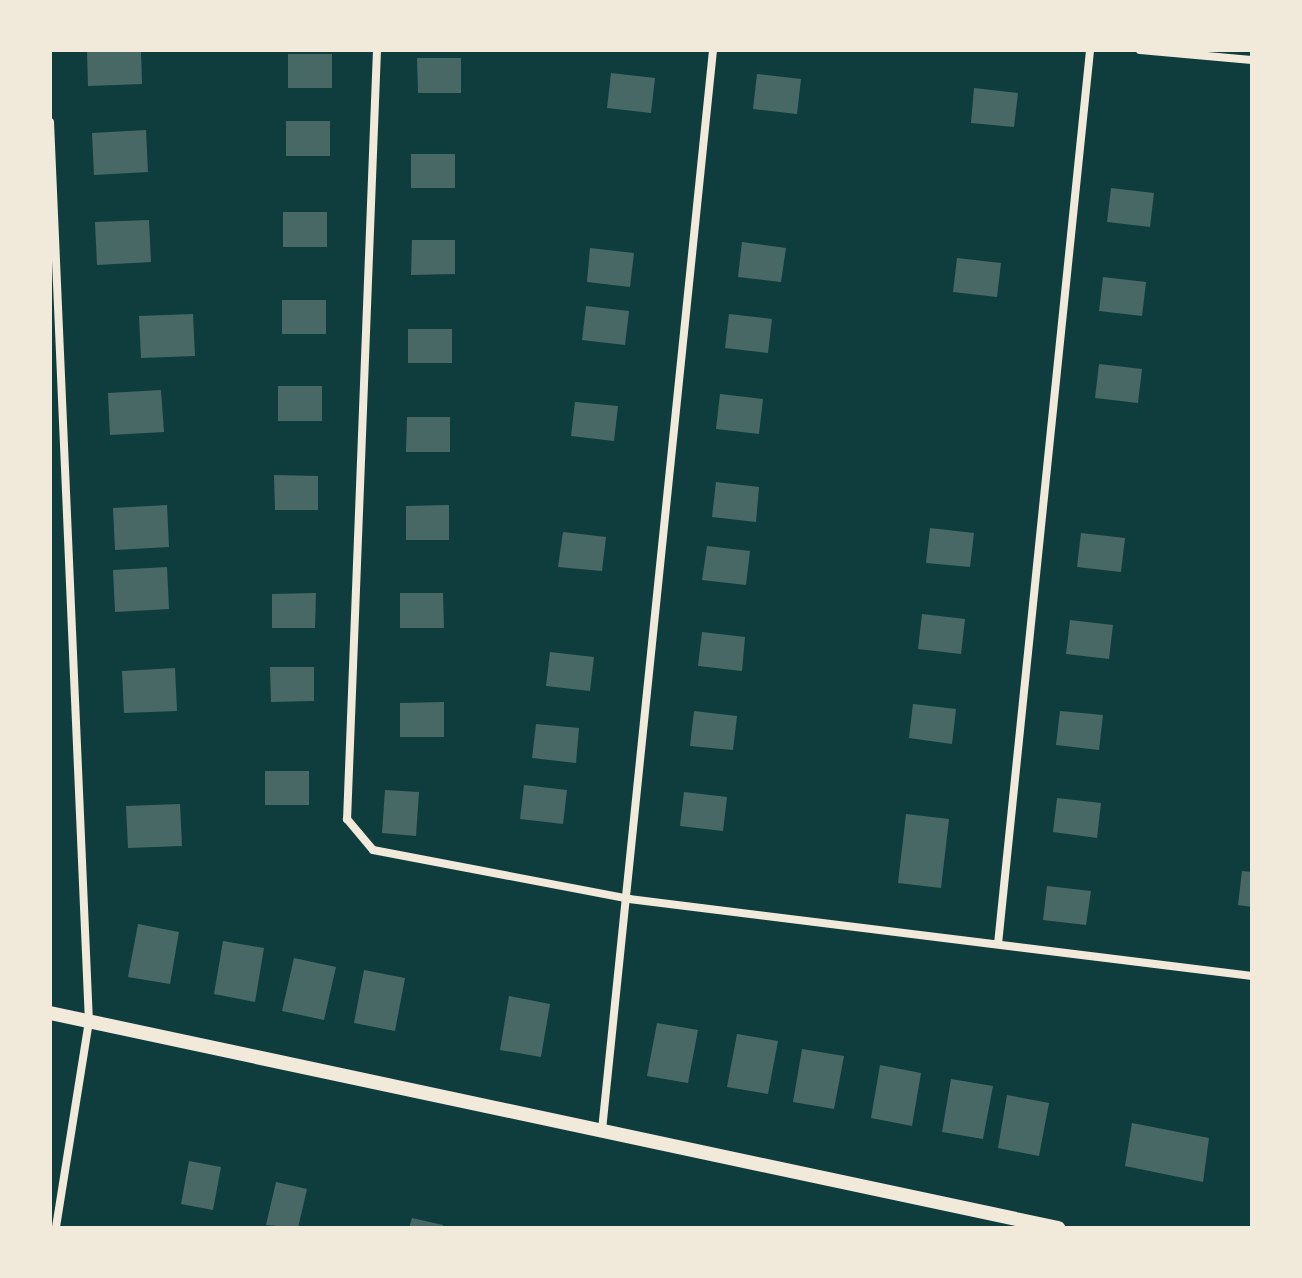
<!DOCTYPE html>
<html>
<head>
<meta charset="utf-8">
<style>
	body { margin:0 }
	#map { position:relative; width:1302px; height:1278px; overflow:hidden; background:#0f3d3e; font-family:"Nunito Sans",sans-serif }
	div>[style] { position:absolute }
	.building>* { inset:0; background:#486865 }
	.minor>* { height:8px; margin:-4px; padding:0 4px; transform-origin:4px; border-radius:4px; background:#f1e9da }
	.tertiary>* { height:14px; margin:-7px; padding:0 7px; transform-origin:7px; border-radius:7px; background:#f1e9da }
	span { translate:-50% -50%; white-space:nowrap; text-align:center; line-height:1.15; -webkit-text-stroke:6px #f1e9da; paint-order:stroke }
	.frame { position:absolute; inset:0; border:52px solid #f1e9da; pointer-events:none }
</style>
</head>
<body>
<div id="map">
	<div class="building">
		<i style="clip-path:polygon(87px 50px,141px 50px,142px 84px,88px 86px)"></i>
		<i style="clip-path:polygon(288px 54px,332px 54px,332px 88px,288px 88px)"></i>
		<i style="clip-path:polygon(417px 58px,461px 58px,461px 93px,418px 93px)"></i>
		<i style="clip-path:polygon(611px 73px,655px 78px,651px 113px,607px 108px)"></i>
		<i style="clip-path:polygon(757px 74px,801px 79px,797px 114px,753px 109px)"></i>
		<i style="clip-path:polygon(974px 88px,1018px 93px,1014px 127px,971px 123px)"></i>
		<i style="clip-path:polygon(286px 121px,330px 121px,330px 156px,286px 156px)"></i>
		<i style="clip-path:polygon(146px 130px,148px 172px,94px 175px,92px 133px)"></i>
		<i style="clip-path:polygon(411px 154px,455px 154px,455px 188px,411px 188px)"></i>
		<i style="clip-path:polygon(1111px 188px,1154px 193px,1150px 227px,1107px 222px)"></i>
		<i style="clip-path:polygon(283px 212px,327px 212px,327px 247px,283px 247px)"></i>
		<i style="clip-path:polygon(149px 220px,151px 262px,97px 265px,95px 222px)"></i>
		<i style="clip-path:polygon(412px 240px,455px 240px,455px 274px,411px 275px)"></i>
		<i style="clip-path:polygon(742px 242px,786px 248px,781px 282px,738px 277px)"></i>
		<i style="clip-path:polygon(590px 248px,634px 253px,630px 287px,587px 282px)"></i>
		<i style="clip-path:polygon(957px 258px,1001px 263px,997px 297px,953px 292px)"></i>
		<i style="clip-path:polygon(1103px 277px,1146px 282px,1142px 316px,1099px 311px)"></i>
		<i style="clip-path:polygon(282px 300px,326px 300px,326px 334px,282px 334px)"></i>
		<i style="clip-path:polygon(586px 306px,629px 311px,625px 345px,582px 340px)"></i>
		<i style="clip-path:polygon(193px 314px,195px 356px,141px 358px,139px 316px)"></i>
		<i style="clip-path:polygon(729px 314px,772px 319px,768px 353px,725px 348px)"></i>
		<i style="clip-path:polygon(408px 329px,452px 329px,452px 363px,408px 363px)"></i>
		<i style="clip-path:polygon(1099px 364px,1142px 369px,1138px 403px,1095px 398px)"></i>
		<i style="clip-path:polygon(278px 386px,322px 386px,322px 421px,278px 421px)"></i>
		<i style="clip-path:polygon(161px 390px,164px 432px,110px 435px,108px 393px)"></i>
		<i style="clip-path:polygon(720px 394px,763px 399px,759px 434px,716px 429px)"></i>
		<i style="clip-path:polygon(575px 402px,618px 406px,614px 441px,571px 436px)"></i>
		<i style="clip-path:polygon(407px 417px,450px 417px,450px 452px,406px 452px)"></i>
		<i style="clip-path:polygon(274px 475px,318px 476px,318px 510px,275px 510px)"></i>
		<i style="clip-path:polygon(716px 482px,759px 487px,756px 522px,712px 517px)"></i>
		<i style="clip-path:polygon(167px 505px,169px 547px,115px 550px,113px 508px)"></i>
		<i style="clip-path:polygon(449px 505px,449px 540px,406px 540px,406px 506px)"></i>
		<i style="clip-path:polygon(930px 528px,974px 533px,970px 567px,926px 563px)"></i>
		<i style="clip-path:polygon(563px 532px,606px 537px,602px 571px,558px 567px)"></i>
		<i style="clip-path:polygon(1081px 533px,1125px 538px,1121px 572px,1077px 567px)"></i>
		<i style="clip-path:polygon(707px 546px,750px 551px,746px 585px,702px 580px)"></i>
		<i style="clip-path:polygon(167px 567px,169px 609px,115px 612px,113px 570px)"></i>
		<i style="clip-path:polygon(316px 593px,315px 628px,272px 628px,272px 594px)"></i>
		<i style="clip-path:polygon(400px 593px,443px 593px,444px 628px,400px 628px)"></i>
		<i style="clip-path:polygon(922px 614px,965px 619px,961px 654px,918px 649px)"></i>
		<i style="clip-path:polygon(1070px 620px,1113px 625px,1109px 659px,1066px 654px)"></i>
		<i style="clip-path:polygon(702px 632px,745px 637px,742px 671px,698px 666px)"></i>
		<i style="clip-path:polygon(550px 652px,594px 657px,590px 691px,546px 686px)"></i>
		<i style="clip-path:polygon(270px 667px,314px 667px,314px 701px,271px 702px)"></i>
		<i style="clip-path:polygon(175px 668px,177px 711px,124px 713px,122px 671px)"></i>
		<i style="clip-path:polygon(444px 702px,444px 737px,400px 737px,400px 703px)"></i>
		<i style="clip-path:polygon(913px 704px,956px 709px,952px 744px,909px 738px)"></i>
		<i style="clip-path:polygon(694px 711px,737px 716px,733px 750px,690px 746px)"></i>
		<i style="clip-path:polygon(1060px 711px,1103px 715px,1099px 750px,1056px 745px)"></i>
		<i style="clip-path:polygon(536px 724px,579px 728px,576px 763px,532px 758px)"></i>
		<i style="clip-path:polygon(265px 771px,309px 771px,309px 805px,265px 805px)"></i>
		<i style="clip-path:polygon(524px 785px,567px 790px,563px 824px,520px 819px)"></i>
		<i style="clip-path:polygon(385px 790px,419px 792px,416px 836px,382px 833px)"></i>
		<i style="clip-path:polygon(684px 792px,727px 797px,723px 831px,680px 826px)"></i>
		<i style="clip-path:polygon(1057px 798px,1101px 803px,1097px 838px,1053px 832px)"></i>
		<i style="clip-path:polygon(180px 804px,182px 846px,128px 848px,126px 806px)"></i>
		<i style="clip-path:polygon(906px 814px,949px 819px,941px 888px,898px 883px)"></i>
		<i style="clip-path:polygon(1242px 871px,1252px 872px,1252px 907px,1238px 905px)"></i>
		<i style="clip-path:polygon(1047px 886px,1091px 891px,1086px 925px,1043px 920px)"></i>
		<i style="clip-path:polygon(138px 924px,179px 932px,170px 984px,128px 977px)"></i>
		<i style="clip-path:polygon(223px 941px,264px 948px,255px 1002px,214px 994px)"></i>
		<i style="clip-path:polygon(294px 958px,336px 967px,324px 1020px,282px 1011px)"></i>
		<i style="clip-path:polygon(364px 970px,405px 978px,395px 1031px,354px 1023px)"></i>
		<i style="clip-path:polygon(509px 996px,550px 1004px,541px 1057px,500px 1050px)"></i>
		<i style="clip-path:polygon(657px 1023px,698px 1030px,688px 1083px,647px 1076px)"></i>
		<i style="clip-path:polygon(737px 1034px,778px 1041px,768px 1094px,727px 1087px)"></i>
		<i style="clip-path:polygon(802px 1049px,844px 1056px,834px 1109px,793px 1102px)"></i>
		<i style="clip-path:polygon(880px 1065px,921px 1073px,912px 1126px,871px 1118px)"></i>
		<i style="clip-path:polygon(951px 1079px,993px 1086px,983px 1139px,942px 1132px)"></i>
		<i style="clip-path:polygon(1007px 1095px,1049px 1103px,1039px 1156px,998px 1148px)"></i>
		<i style="clip-path:polygon(1132px 1123px,1209px 1138px,1203px 1182px,1125px 1166px)"></i>
		<i style="clip-path:polygon(189px 1161px,221px 1167px,213px 1210px,181px 1204px)"></i>
		<i style="clip-path:polygon(276px 1182px,307px 1189px,298px 1228px,266px 1225px)"></i>
		<i style="clip-path:polygon(412px 1218px,443px 1225px,443px 1228px,409px 1228px)"></i>
	</div>
	<div class="minor">
		<i style="left:377px;top:50px;width:770px;rotate:92.23deg"></i>
		<i style="left:347px;top:819px;width:40px;rotate:50deg"></i>
		<i style="left:373px;top:850px;width:261px;rotate:10.8deg"></i>
		<i style="left:629px;top:899px;width:628px;rotate:7.05deg"></i>
		<i style="left:1140px;top:50px;width:112px;rotate:5.1deg"></i>
		<i style="left:50px;top:122px;width:900px;rotate:87.52deg"></i>
		<i style="left:89px;top:1021px;width:210px;rotate:99.1deg"></i>
		<i style="left:998px;top:944px;width:899px;rotate:-84.12deg"></i>
		<i style="left:602px;top:1130px;width:1086px;rotate:-84.13deg"></i>
	</div>
	<div class="tertiary">
		<i style="left:50px;top:1013px;width:1031px;rotate:12.04deg"></i>
	</div>
	<div class="frame"></div>
</div>
</body>
</html>
